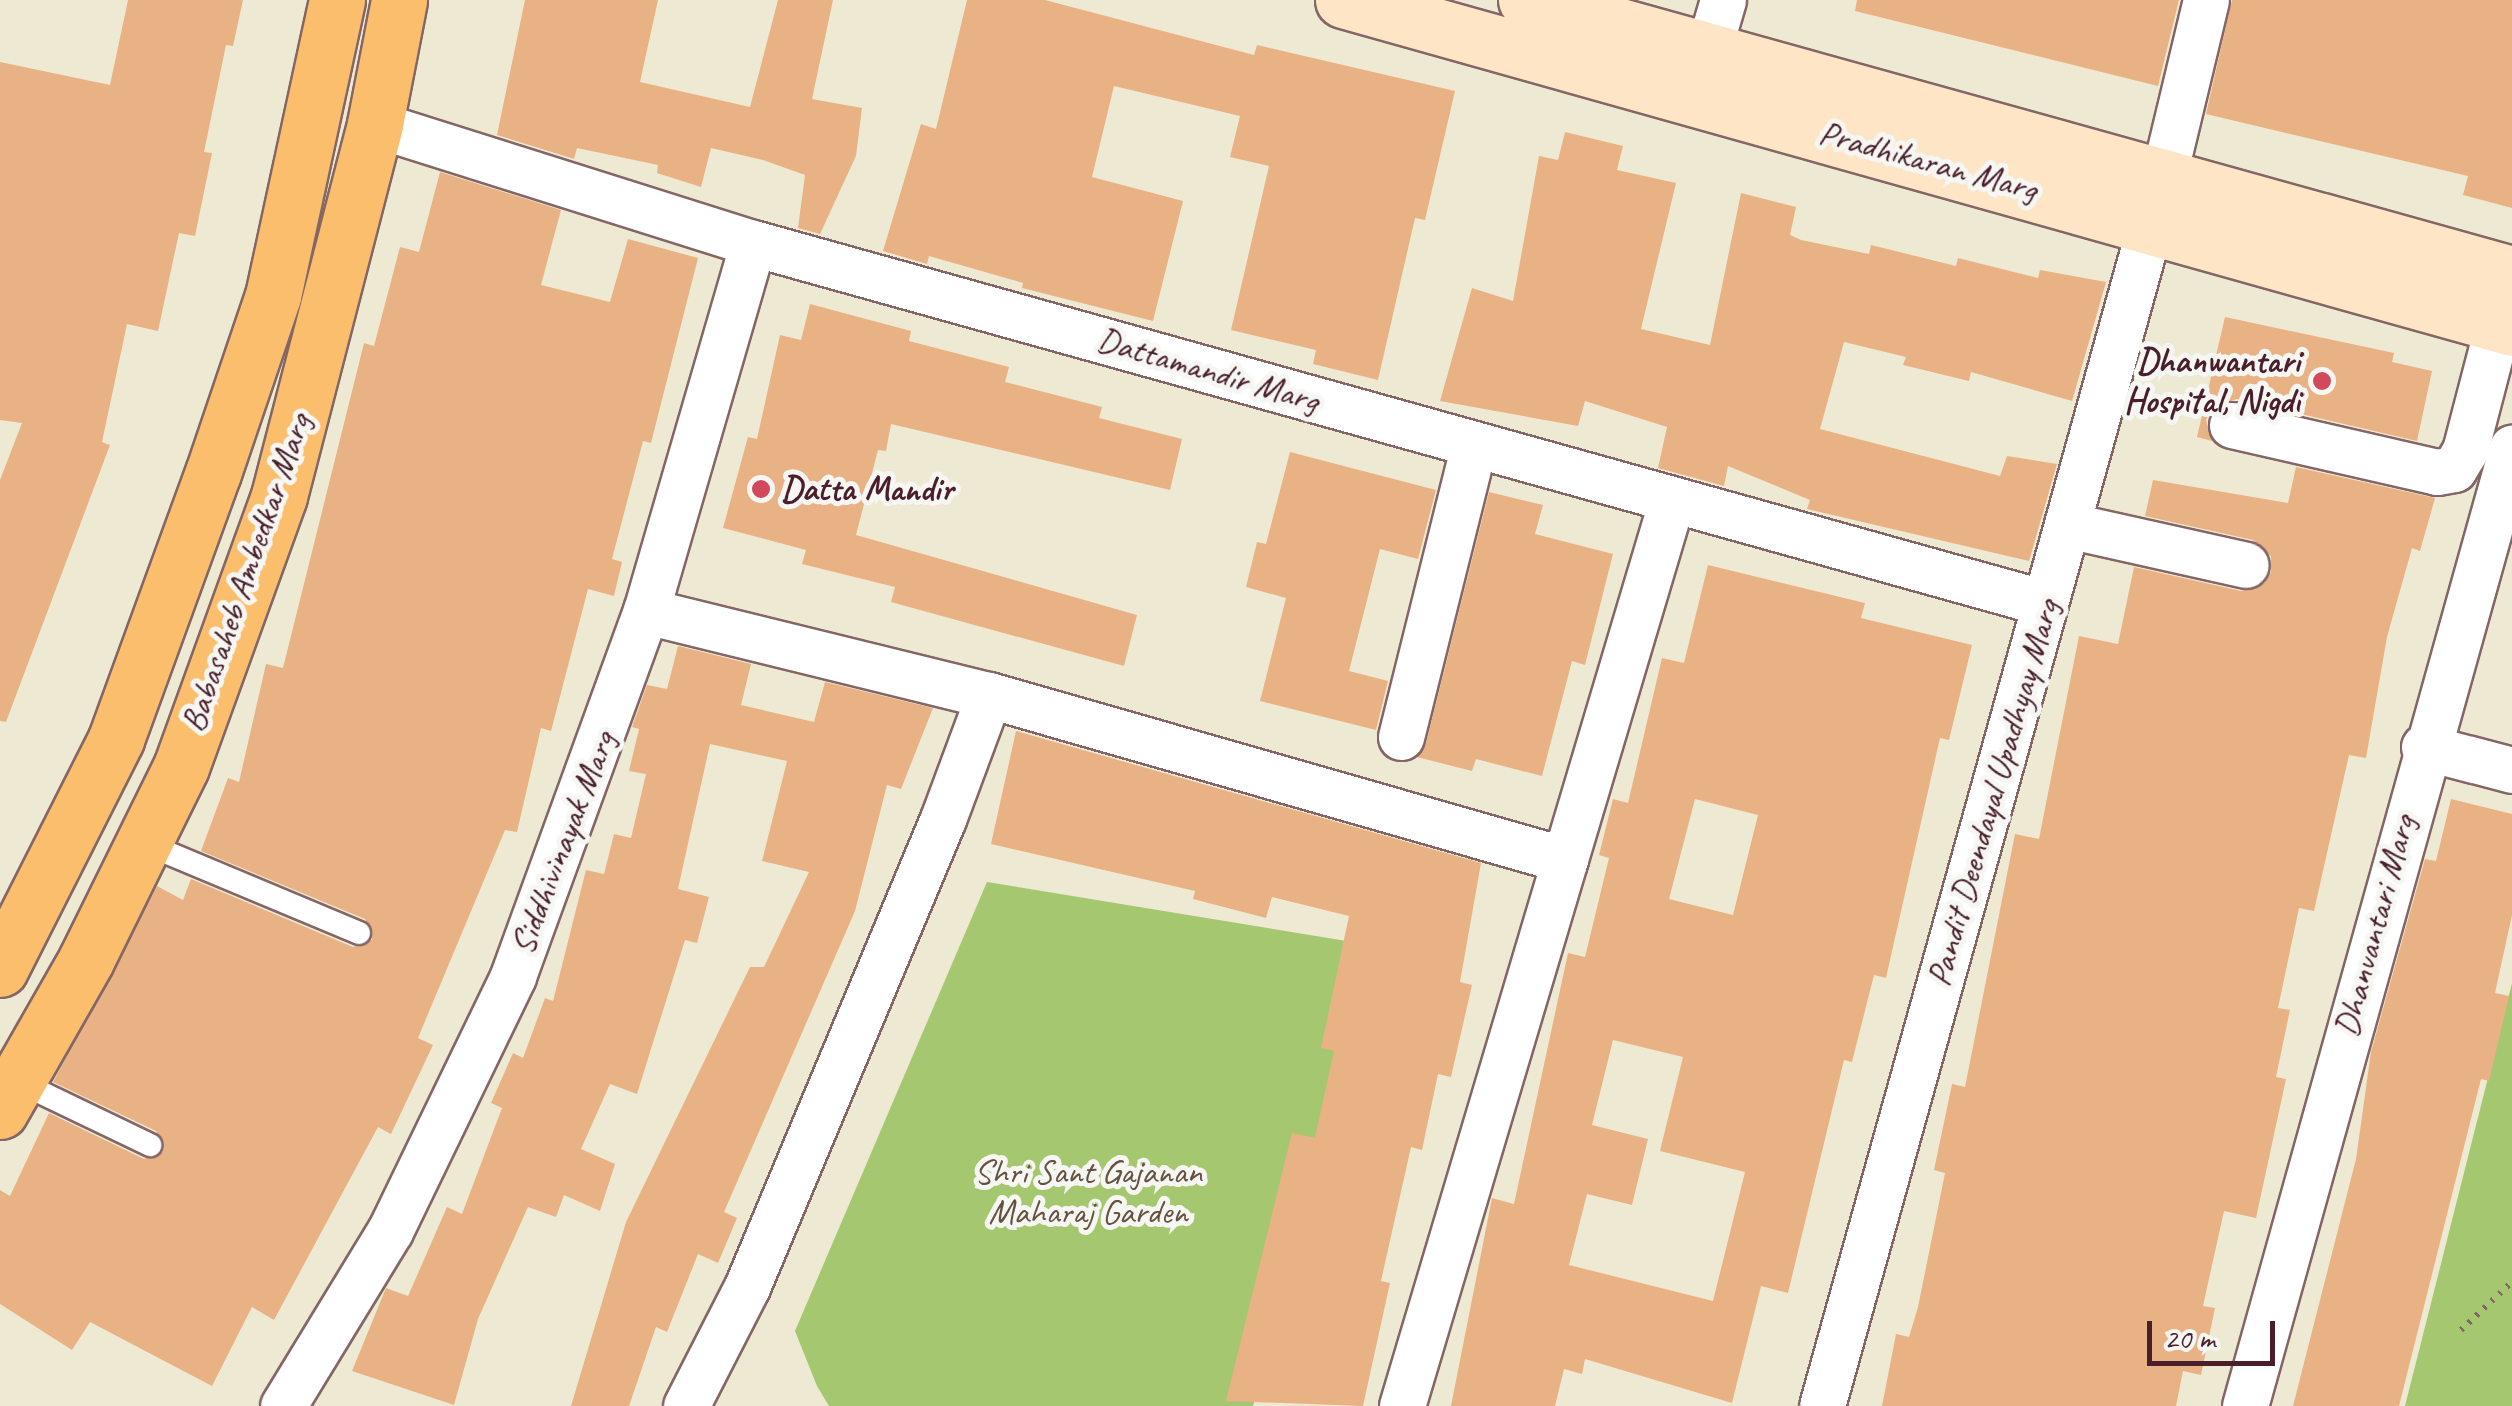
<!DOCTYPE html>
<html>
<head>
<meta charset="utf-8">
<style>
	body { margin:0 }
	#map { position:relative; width:2512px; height:1406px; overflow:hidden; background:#eee9d2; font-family:Caveat,sans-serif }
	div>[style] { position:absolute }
	.green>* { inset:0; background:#a5c770 }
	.building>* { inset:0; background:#e9b285 }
	.path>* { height:6px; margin-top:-3px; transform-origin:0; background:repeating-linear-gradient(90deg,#836665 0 2.5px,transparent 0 10.5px) }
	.roads { filter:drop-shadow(2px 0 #836665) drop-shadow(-2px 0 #836665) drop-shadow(0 2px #836665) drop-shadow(0 -2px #836665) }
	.lane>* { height:22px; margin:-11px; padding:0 11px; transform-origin:11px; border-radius:11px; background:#fff }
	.street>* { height:45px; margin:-22.5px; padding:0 22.5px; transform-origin:22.5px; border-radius:22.5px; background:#fff }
	.secondary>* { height:55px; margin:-27.5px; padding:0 27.5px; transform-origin:27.5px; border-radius:27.5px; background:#fde5c5 }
	.primary>* { height:55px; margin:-27.5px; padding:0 27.5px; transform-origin:27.5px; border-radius:27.5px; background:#fabe6d }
	.dots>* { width:28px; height:28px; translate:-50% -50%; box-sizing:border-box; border:5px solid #f6f6f2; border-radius:50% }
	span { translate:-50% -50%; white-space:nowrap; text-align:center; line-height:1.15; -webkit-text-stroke:10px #f6f6f2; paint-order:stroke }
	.street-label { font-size:35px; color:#4a1f2b }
	.poi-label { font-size:35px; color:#4a1f2b; font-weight:700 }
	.right { translate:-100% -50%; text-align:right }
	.left { translate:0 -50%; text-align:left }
	.park-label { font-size:35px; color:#655140 }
	.scale { position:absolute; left:2147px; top:1321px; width:128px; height:45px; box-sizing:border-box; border:5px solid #4a1f2b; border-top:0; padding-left:12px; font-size:30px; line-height:35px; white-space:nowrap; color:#4a1f2b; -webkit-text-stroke:8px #f6f6f2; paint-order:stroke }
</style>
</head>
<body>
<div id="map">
	<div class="green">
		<i style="clip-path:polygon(987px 882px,1377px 946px,1253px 1406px,829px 1406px,817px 1386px,795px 1331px)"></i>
		<i style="clip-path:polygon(2512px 983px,2512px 1406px,2405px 1406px)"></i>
	</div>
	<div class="building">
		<i style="clip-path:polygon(128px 0,243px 0,233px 46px,226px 45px,204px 152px,212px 153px,195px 236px,179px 233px,158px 331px,127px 324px,102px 442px,110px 445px,6px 722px,0 721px,0 480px,22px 423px,0 420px,0 62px,110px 85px)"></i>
		<i style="clip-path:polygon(525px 0,658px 0,640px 82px,750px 107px,778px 0,833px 0,812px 99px,862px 108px,856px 156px,820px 234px,798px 228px,805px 175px,763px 160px,711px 148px,701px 187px,657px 173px,658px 165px,577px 148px,574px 159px,497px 135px)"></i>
		<i style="clip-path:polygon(967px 0,1045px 0,1254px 55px,1257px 45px,1455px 91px,1425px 220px,1415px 218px,1378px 380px,1313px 364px,1316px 350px,1231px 330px,1269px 166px,1230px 157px,1240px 116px,1114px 86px,1092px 177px,1183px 201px,1153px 321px,1022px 288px,1023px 283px,929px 256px,927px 264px,883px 251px,921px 124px,936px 129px)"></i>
		<i style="clip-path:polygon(1857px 0,2179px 0,2158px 86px,1855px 11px)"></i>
		<i style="clip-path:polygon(2232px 0,2512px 0,2512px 208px,2463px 195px,2468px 176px,2206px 114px)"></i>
		<i style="clip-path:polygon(1565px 132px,1623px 146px,1617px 170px,1676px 183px,1641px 329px,1710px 345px,1741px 193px,1796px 207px,1790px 235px,1801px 240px,1869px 254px,1871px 245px,1956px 266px,1958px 258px,2038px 278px,2040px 270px,2106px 282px,2072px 401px,1971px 372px,1969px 381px,1903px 365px,1906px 357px,1844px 342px,1820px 429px,2000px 476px,2007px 456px,2057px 464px,2029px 561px,1807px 509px,1810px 500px,1728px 466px,1724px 486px,1658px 468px,1667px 427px,1585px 401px,1578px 426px,1440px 401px,1472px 288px,1513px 301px,1539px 156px,1558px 160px)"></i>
		<i style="clip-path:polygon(440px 172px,561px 210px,541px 285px,610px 302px,628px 239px,698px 258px,651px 443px,643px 441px,612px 559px,622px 562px,614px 596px,588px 589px,551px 731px,541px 728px,517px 832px,505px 830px,418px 1038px,433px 1045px,391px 1134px,378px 1127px,274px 1320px,252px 1307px,212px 1386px,90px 1322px,72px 1350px,0 1304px,0 1190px,10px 1196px,49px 1113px,144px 1159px,163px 1152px,156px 1131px,53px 1082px,157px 886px,183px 900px,191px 879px,353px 947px,372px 940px,365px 919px,201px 851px,228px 778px,239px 782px,266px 664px,283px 668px,364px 343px,374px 346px,400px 247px,419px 252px)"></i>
		<i style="clip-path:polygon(810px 304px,911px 331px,909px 341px,1009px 367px,1005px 382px,1102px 407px,1099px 418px,1182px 439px,1170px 490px,891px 424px,886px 451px,878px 450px,856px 535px,1137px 615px,1124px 666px,891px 602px,895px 587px,802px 564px,806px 550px,723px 528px,748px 437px,757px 439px,780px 335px,801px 340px)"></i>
		<i style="clip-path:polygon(2225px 317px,2394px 353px,2392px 362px,2432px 371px,2417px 441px,2237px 399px,2212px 408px,2206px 420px,2212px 441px,2197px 437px)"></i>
		<i style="clip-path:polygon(1290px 452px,1436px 490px,1418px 559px,1380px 549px,1349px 671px,1388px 681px,1376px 730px,1260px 701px,1286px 598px,1246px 587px,1257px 542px,1266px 544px)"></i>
		<i style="clip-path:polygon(2296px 467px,2435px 498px,2420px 551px,2412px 548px,2387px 637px,2366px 758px,2349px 755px,2314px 911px,2299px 908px,2278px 1008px,2290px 1010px,2276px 1077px,2286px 1079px,2256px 1218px,2224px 1211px,2203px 1306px,2215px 1308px,2201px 1375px,2183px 1371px,2176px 1406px,1882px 1406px,1896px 1334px,1909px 1337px,1918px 1307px,1945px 1173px,1934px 1170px,1952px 1084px,1965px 1087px,2015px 834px,2039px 839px,2079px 636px,2118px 644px,2134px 567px,2241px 591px,2265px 583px,2271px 572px,2271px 556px,2253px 540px,2145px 516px,2153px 480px,2288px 503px)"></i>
		<i style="clip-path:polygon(1489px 492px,1543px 505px,1535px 534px,1613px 554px,1585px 665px,1572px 661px,1542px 776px,1476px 759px,1472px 771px,1417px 757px,1426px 743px)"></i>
		<i style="clip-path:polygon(evenodd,1708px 565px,1865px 603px,1861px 618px,1972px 645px,1949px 740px,1940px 738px,1886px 978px,1874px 975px,1852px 1062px,1844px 1060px,1788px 1293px,1761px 1286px,1732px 1403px,1585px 1359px,1582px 1374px,1564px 1369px,1555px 1406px,1451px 1406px,1492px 1198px,1514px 1204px,1568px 953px,1585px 957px,1609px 858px,1599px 855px,1613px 799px,1628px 803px,1662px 658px,1684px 663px,1708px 565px,1695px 799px,1758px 815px,1733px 915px,1669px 899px,1695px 799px,1708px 565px,1613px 1040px,1683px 1057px,1660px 1151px,1745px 1172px,1713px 1301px,1569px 1265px,1587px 1194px,1632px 1205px,1648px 1139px,1592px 1125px,1613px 1040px)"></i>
		<i style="clip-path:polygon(678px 646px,751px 664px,741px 705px,814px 722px,825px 682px,933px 708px,901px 789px,887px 785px,855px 911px,724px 1212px,737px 1218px,718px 1263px,698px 1254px,667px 1332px,656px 1327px,629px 1406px,571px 1406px,626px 1222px,750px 967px,764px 967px,809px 872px,762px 861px,787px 761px,710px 744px,678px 889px,709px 897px,697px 943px,685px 940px,637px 1094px,610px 1084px,581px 1149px,615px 1164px,600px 1211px,564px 1195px,556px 1217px,528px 1207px,478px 1319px,454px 1405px,352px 1371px,386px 1288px,408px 1296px,447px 1207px,462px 1214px,502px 1108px,491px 1103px,513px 1053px,523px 1058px,545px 998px,553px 1001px,586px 870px,604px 874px,614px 834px,631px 838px,646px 774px,629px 771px,639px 729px,632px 727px,647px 685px,667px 689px)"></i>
		<i style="clip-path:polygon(1016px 731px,1481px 863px,1460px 982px,1472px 985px,1451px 1077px,1438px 1074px,1422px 1150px,1411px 1147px,1381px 1281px,1390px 1283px,1363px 1406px,1226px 1401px,1292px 1133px,1315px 1138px,1334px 1051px,1321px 1048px,1349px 916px,1272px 897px,1266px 918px,1193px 899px,1195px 891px,991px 844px)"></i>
		<i style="clip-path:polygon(2451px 799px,2512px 814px,2512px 915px,2495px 993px,2509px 996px,2489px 1081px,2481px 1079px,2399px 1406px,2293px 1406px,2356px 1159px,2371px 1052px,2425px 859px,2436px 861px)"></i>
	</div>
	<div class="path">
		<i style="left:2461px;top:1330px;width:70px;rotate:-43.3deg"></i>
	</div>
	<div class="roads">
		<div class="lane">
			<i style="left:144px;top:843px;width:233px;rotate:22.7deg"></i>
			<i style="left:17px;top:1081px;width:148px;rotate:25.7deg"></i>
		</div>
		<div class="street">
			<i style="left:1708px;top:51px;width:53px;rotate:-73.6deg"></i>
			<i style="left:375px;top:124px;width:396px;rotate:17.5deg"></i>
			<i style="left:753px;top:243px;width:1341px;rotate:15.57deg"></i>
			<i style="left:2232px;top:425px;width:210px;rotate:12.9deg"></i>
			<i style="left:2437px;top:472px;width:17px;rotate:-10deg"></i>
			<i style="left:2454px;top:469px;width:21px;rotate:-59deg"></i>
			<i style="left:2465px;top:451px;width:131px;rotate:-75.4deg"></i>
			<i style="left:2067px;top:525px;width:183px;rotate:12.6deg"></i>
			<i style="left:646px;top:611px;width:353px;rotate:13.8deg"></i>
			<i style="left:989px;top:695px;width:599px;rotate:15.98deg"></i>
			<i style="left:1401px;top:737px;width:302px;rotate:-76deg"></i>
			<i style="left:2424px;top:747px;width:91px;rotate:14.6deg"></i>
			<i style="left:283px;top:1406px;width:205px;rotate:-58.6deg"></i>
			<i style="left:390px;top:1231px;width:283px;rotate:-64.2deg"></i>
			<i style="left:513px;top:976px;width:388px;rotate:-70deg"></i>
			<i style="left:646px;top:611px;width:383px;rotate:-73.8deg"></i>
			<i style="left:686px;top:1406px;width:134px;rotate:-62.9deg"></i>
			<i style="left:747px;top:1287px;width:507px;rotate:-67.28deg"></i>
			<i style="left:943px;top:819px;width:132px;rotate:-69.6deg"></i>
			<i style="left:1402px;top:1406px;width:945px;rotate:-73.41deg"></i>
			<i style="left:1822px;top:1406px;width:1274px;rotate:-74.47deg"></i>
			<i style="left:2163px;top:179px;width:184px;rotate:-76.5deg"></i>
			<i style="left:2245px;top:1406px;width:995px;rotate:-74.43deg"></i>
		</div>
		<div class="secondary">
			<i style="left:1343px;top:0;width:1214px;rotate:15.67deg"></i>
			<i style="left:1526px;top:0;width:1023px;rotate:15.53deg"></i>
		</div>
		<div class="primary">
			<i style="left:0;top:969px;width:258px;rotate:-63.2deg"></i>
			<i style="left:116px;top:739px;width:283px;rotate:-70deg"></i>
			<i style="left:213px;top:473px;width:187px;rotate:-71.3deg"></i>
			<i style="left:273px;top:296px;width:303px;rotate:-77.8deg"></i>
			<i style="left:0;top:1111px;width:174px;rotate:-60.3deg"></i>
			<i style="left:86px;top:960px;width:215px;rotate:-63.8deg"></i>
			<i style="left:181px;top:767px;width:288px;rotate:-70.1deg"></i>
			<i style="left:279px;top:496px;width:384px;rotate:-75.5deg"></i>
			<i style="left:375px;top:124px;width:126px;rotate:-79deg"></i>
		</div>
	</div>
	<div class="dots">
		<i style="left:2322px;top:381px;background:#d1495b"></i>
		<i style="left:761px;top:489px;background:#d1495b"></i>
	</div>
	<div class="street-label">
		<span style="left:1928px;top:161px;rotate:15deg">Pradhikaran Marg</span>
		<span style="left:1208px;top:370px;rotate:16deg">Dattamandir Marg</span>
		<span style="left:246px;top:573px;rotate:-71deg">Babasaheb Ambedkar Marg</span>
		<span style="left:1993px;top:793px;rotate:-74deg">Pandit Deendayal Upadhyay Marg</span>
		<span style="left:563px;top:843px;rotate:-69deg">Siddhivinayak Marg</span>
		<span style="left:2375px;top:926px;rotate:-75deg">Dhanvantari Marg</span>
	</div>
	<div class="poi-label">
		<span class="right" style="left:2300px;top:381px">Dhanwantari<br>Hospital, Nigdi</span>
		<span class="left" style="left:781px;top:489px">Datta Mandir</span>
	</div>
	<div class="park-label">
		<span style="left:1088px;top:1192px">Shri Sant Gajanan<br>Maharaj Garden</span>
	</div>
	<div class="scale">20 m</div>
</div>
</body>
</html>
